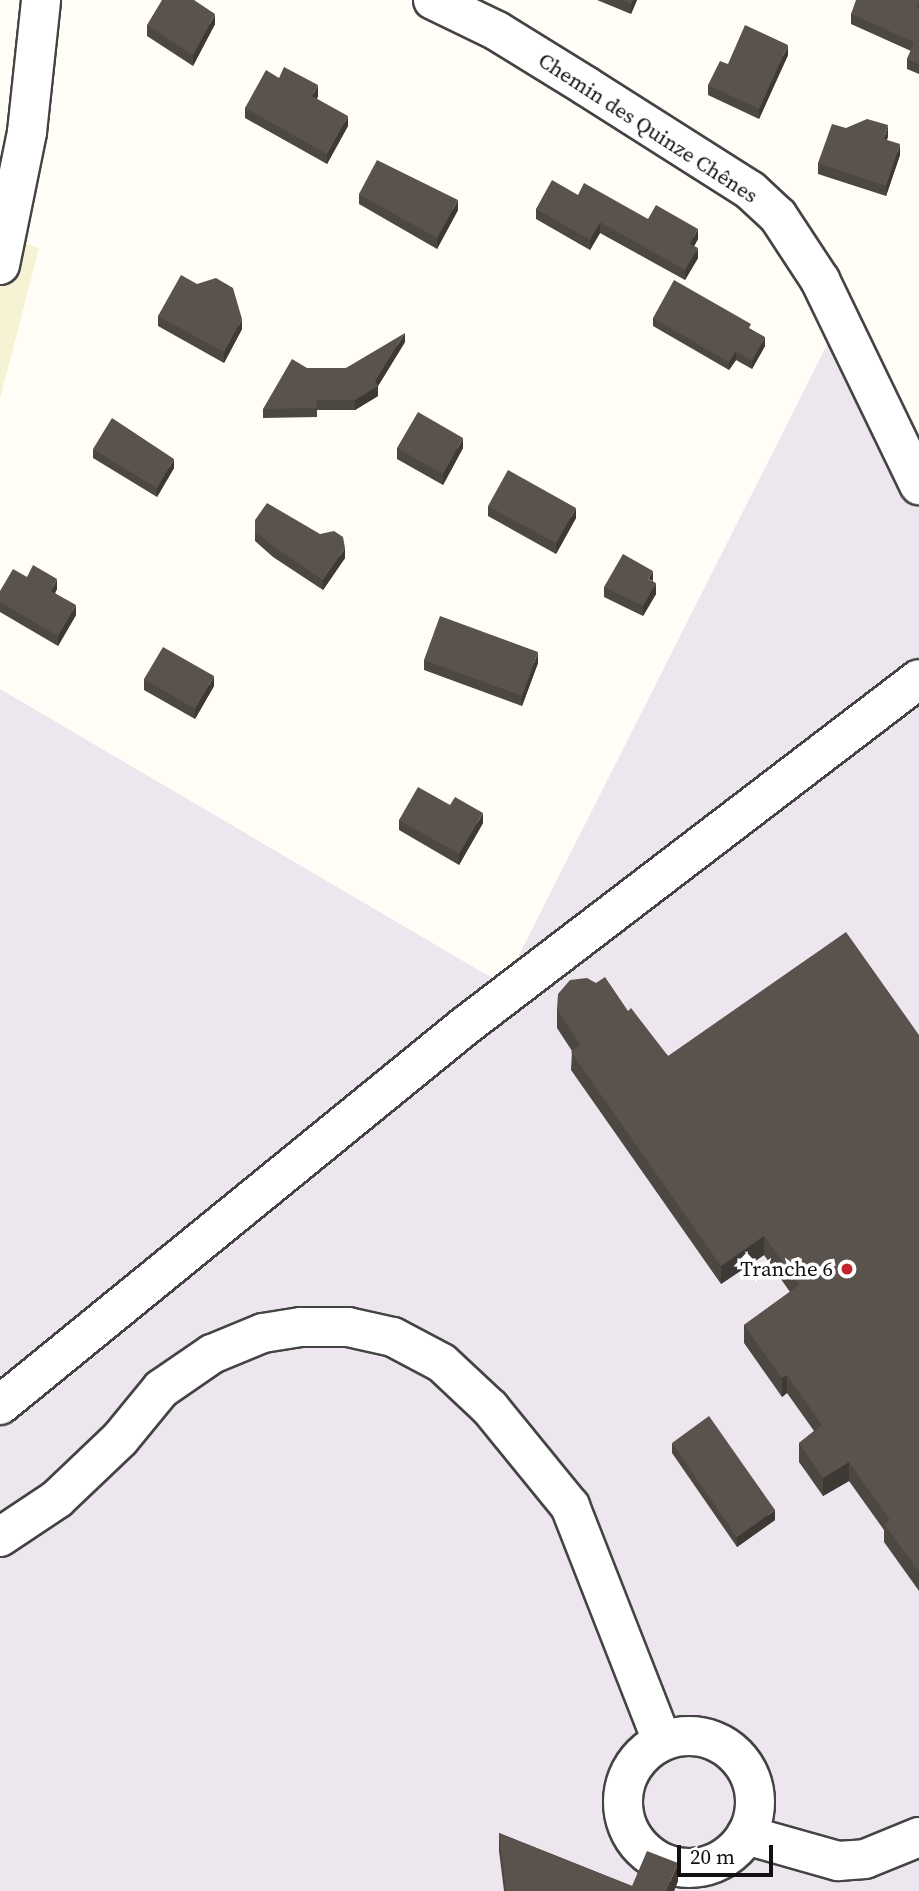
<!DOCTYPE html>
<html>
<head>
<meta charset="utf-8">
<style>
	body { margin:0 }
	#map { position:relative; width:919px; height:1891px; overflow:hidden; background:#fffdf5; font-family:"Source Serif 4",serif }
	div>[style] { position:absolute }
	.industrial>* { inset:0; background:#eee6ef }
	.farmland>* { inset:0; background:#f6f3d4 }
	.roads { filter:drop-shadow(2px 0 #444) drop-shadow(-2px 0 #444) drop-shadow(0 2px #444) drop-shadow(0 -2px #444) }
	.minor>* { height:38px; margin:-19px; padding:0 19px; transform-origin:19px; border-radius:19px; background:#fff }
	.minor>.ring { margin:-19px; padding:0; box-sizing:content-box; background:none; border:38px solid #fff; border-radius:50% }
	.wall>* { inset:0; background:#4d4742 }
	.shaded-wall>* { inset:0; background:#3f3936 }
	.building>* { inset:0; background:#5a524d }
	.dots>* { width:19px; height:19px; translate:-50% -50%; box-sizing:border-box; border:4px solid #fff; border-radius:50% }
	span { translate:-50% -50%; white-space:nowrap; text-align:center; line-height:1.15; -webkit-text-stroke:7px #fff; paint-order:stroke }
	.street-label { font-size:21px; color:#111 }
	.poi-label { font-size:21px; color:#111 }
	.right { translate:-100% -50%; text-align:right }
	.scale { position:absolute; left:677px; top:1845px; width:96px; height:32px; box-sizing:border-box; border:4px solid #111; border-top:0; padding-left:9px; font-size:21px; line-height:24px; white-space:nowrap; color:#111; -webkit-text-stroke:5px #fff; paint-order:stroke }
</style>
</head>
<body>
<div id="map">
	<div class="industrial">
		<i style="clip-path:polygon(832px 335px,919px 487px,919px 1891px,0 1891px,0 689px,504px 985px)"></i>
	</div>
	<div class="farmland">
		<i style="clip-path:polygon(0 235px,39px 248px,0 399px)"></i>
	</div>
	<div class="roads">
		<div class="minor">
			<i style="left:433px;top:0;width:71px;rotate:25.8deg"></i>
			<i style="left:497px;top:31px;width:105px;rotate:31.7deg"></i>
			<i style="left:586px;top:86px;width:194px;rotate:32.4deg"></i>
			<i style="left:750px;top:190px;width:38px;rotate:43deg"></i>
			<i style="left:778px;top:216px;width:77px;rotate:56.7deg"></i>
			<i style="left:820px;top:280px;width:228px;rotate:64.2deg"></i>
			<i style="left:0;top:265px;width:136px;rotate:-78.5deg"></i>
			<i style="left:27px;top:132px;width:133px;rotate:-83.9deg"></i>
			<i style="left:0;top:1405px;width:600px;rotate:-39.18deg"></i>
			<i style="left:465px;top:1026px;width:571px;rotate:-37.39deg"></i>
			<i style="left:0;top:1537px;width:69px;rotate:-33.7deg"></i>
			<i style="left:57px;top:1499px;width:87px;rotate:-43.6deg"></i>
			<i style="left:120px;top:1439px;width:65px;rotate:-50.6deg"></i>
			<i style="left:161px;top:1389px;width:62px;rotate:-34.5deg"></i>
			<i style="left:212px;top:1354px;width:55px;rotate:-22.4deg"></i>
			<i style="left:263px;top:1333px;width:38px;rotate:-9deg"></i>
			<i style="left:301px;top:1327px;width:47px"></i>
			<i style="left:348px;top:1327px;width:46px;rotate:12.5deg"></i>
			<i style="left:393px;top:1337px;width:55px;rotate:28deg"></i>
			<i style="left:442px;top:1363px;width:66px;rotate:43.2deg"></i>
			<i style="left:490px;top:1408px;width:127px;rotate:50.8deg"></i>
			<i style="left:570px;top:1506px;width:252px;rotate:68.6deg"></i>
			<i class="ring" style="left:623px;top:1736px;width:94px;height:94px"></i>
			<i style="left:746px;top:1835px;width:96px;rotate:15.8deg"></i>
			<i style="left:838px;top:1861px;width:27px;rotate:-4deg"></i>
			<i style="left:865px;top:1859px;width:58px;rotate:-22.2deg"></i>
		</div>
	</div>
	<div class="wall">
		<i style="clip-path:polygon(597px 0,637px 0,631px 14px)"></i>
		<i style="clip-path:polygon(919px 0,919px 74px,907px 69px,907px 59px,911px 51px,851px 24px,851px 14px)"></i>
		<i style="clip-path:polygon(215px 24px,193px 66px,147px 36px,147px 25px)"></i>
		<i style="clip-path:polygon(788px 55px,759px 119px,708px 95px,708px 85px,728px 64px)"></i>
		<i style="clip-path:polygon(279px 78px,318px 96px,317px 99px,348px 126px,327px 164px,245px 118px,245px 108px)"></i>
		<i style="clip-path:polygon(846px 128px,888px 136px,887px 140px,900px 155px,886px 196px,818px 174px,818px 163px)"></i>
		<i style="clip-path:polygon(359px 194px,458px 210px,437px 249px,359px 204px)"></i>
		<i style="clip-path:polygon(578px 195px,648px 219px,698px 239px,694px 246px,698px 258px,685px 280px,600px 233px,590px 250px,536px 219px,536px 209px)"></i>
		<i style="clip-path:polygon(197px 284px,242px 329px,224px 363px,158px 326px,158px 316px)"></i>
		<i style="clip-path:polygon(653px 318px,751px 329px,765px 346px,752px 369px,736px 360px,729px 370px,653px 326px)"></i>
		<i style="clip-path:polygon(405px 342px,378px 386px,378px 396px,355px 410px,317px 410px,317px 417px,263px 418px,263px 409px,346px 368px)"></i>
		<i style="clip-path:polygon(397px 448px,463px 448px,443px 485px,397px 459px)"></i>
		<i style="clip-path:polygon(93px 449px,174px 468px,157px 497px,93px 458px)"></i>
		<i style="clip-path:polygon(488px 506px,576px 518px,556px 554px,488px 516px)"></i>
		<i style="clip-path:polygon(255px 520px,345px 558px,323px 590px,273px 557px,255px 541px)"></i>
		<i style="clip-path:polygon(27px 577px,57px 589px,55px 593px,76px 615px,58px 646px,0 612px,0 591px)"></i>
		<i style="clip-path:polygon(653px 581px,656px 594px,643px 616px,604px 597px,604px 587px)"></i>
		<i style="clip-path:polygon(424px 660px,538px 663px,522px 706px,424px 670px)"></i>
		<i style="clip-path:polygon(144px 679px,214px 686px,195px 719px,144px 690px)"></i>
		<i style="clip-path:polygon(399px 820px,483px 823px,459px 865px,399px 830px)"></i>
		<i style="clip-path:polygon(557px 1009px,628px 1011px,668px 1056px,919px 1035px,919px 1591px,884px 1542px,884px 1530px,849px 1481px,823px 1496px,799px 1462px,799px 1443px,814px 1431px,787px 1393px,782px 1397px,744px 1343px,744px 1325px,790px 1292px,764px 1255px,721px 1284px,571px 1070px,572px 1051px,557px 1028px)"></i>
		<i style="clip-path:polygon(672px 1443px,775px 1520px,737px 1547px,672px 1453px)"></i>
		<i style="clip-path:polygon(499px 1833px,632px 1886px,678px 1881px,674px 1891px,504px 1891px,499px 1851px)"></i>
	</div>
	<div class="shaded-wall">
		<i style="clip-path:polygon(633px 0,637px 0,631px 14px,631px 4px)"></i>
		<i style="clip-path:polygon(215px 14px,215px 24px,193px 66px,193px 55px)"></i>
		<i style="clip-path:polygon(788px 45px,788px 55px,759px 119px,759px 109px)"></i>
		<i style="clip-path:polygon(318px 85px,318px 96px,312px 107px,312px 96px)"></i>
		<i style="clip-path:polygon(348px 116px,348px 126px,327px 164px,327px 154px)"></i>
		<i style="clip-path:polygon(888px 125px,888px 136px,884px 149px,884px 139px)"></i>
		<i style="clip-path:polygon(900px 144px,900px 155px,886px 196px,886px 186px)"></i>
		<i style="clip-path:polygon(458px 200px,458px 210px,437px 249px,437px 238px)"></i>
		<i style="clip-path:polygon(600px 222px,600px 233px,590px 250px,590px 240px)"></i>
		<i style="clip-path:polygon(698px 229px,698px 239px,690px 254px,690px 244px)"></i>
		<i style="clip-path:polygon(698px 248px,698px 258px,685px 280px,685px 270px)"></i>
		<i style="clip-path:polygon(242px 319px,242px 329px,224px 363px,224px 352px)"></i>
		<i style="clip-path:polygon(405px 333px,405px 342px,378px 386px,378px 396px,355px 410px,355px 400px,375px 381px)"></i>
		<i style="clip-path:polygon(765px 337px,765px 346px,752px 369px,752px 361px)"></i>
		<i style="clip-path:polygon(736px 351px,736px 360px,729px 370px,729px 362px)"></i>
		<i style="clip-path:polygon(463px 438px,463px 448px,443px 485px,443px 474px)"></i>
		<i style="clip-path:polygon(174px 459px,174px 468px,157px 497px,157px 488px)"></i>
		<i style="clip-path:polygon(576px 508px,576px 518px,556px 554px,556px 543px)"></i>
		<i style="clip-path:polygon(345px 548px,345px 558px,323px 590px,323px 580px)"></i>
		<i style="clip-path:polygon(653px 571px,653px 581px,648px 579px)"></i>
		<i style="clip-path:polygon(57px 579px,57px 589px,51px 601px,51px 591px)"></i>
		<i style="clip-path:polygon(656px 583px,656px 594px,643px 616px,643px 606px)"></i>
		<i style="clip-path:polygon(76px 605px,76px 615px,58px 646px,58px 636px)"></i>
		<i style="clip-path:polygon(538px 652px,538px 663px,522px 706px,522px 696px)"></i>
		<i style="clip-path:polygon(214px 676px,214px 686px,195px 719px,195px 709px)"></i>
		<i style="clip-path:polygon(483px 813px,483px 823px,459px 865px,459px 854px)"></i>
		<i style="clip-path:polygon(764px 1236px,764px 1255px,721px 1284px,721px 1266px)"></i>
		<i style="clip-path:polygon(787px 1375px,787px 1393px,782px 1397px,782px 1378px)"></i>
		<i style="clip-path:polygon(849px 1462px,849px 1481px,823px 1496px,823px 1478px)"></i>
		<i style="clip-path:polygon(775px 1510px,775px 1520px,737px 1547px,737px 1537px)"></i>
		<i style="clip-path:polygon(678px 1863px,678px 1881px,674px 1891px,666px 1891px)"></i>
	</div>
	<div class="building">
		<i style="clip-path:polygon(162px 0,194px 0,215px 14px,193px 55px,147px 25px)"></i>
		<i style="clip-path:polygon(622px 0,633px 0,631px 4px)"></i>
		<i style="clip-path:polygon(856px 0,919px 0,916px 7px,919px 8px,919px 64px,907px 59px,914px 42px,851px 14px)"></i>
		<i style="clip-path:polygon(745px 25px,788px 45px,759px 109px,708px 85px,720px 61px,728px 64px)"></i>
		<i style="clip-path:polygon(284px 67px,318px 85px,312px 96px,348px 116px,327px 154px,245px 108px,266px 70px,279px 78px)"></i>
		<i style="clip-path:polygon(867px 119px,888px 125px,884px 139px,900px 144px,886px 186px,818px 163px,832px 124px,846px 128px)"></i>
		<i style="clip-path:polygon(377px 160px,458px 200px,437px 238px,359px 194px)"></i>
		<i style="clip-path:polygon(552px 180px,578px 195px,584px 183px,648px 219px,656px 205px,698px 229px,690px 244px,698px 248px,685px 270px,600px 222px,590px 240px,536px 209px)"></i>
		<i style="clip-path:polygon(181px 275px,197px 284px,216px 278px,233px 288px,242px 319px,224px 352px,158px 316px)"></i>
		<i style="clip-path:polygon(674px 280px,751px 324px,749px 328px,765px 337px,752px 361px,736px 351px,729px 362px,653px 318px)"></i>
		<i style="clip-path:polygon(405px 333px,375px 381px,378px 386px,355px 400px,316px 400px,317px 408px,263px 409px,292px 359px,307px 368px,346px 368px)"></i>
		<i style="clip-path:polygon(418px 412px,463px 438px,443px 474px,397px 448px)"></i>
		<i style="clip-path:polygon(112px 418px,174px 459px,157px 488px,93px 449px)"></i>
		<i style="clip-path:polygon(508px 470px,576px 508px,556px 543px,488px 506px)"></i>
		<i style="clip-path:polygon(267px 503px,320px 534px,334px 531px,343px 537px,345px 548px,323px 580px,273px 546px,255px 531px,255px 520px)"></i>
		<i style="clip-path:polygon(623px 554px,653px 571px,648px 579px,656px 583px,643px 606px,604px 587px)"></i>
		<i style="clip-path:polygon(33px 565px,57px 579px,51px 591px,76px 605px,58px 636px,0 602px,0 591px,13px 569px,27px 577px)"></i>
		<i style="clip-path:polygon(440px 616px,538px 652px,522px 696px,424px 660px)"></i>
		<i style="clip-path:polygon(163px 647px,214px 676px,195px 709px,144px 679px)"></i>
		<i style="clip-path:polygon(418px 787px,450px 805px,455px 797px,483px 813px,459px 854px,399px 820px)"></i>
		<i style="clip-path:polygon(846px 932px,919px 1035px,919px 1572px,884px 1524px,890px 1520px,849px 1462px,823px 1478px,799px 1443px,822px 1425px,787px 1375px,782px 1378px,744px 1325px,799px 1285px,764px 1236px,721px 1266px,571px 1052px,580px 1045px,557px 1009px,558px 994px,570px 980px,587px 978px,596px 983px,605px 977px,628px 1011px,631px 1008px,668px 1056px)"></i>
		<i style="clip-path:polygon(709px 1416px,775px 1510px,737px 1537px,672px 1443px)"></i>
		<i style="clip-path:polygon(499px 1833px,632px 1886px,647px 1851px,678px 1863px,666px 1891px,506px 1891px)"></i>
	</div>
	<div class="dots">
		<i style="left:847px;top:1269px;background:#c4262e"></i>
	</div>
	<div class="street-label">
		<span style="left:648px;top:128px;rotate:33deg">Chemin des Quinze Chênes</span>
	</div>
	<div class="poi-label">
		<span class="right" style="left:833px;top:1269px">Tranche 6</span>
	</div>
	<div class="scale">20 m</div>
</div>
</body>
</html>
